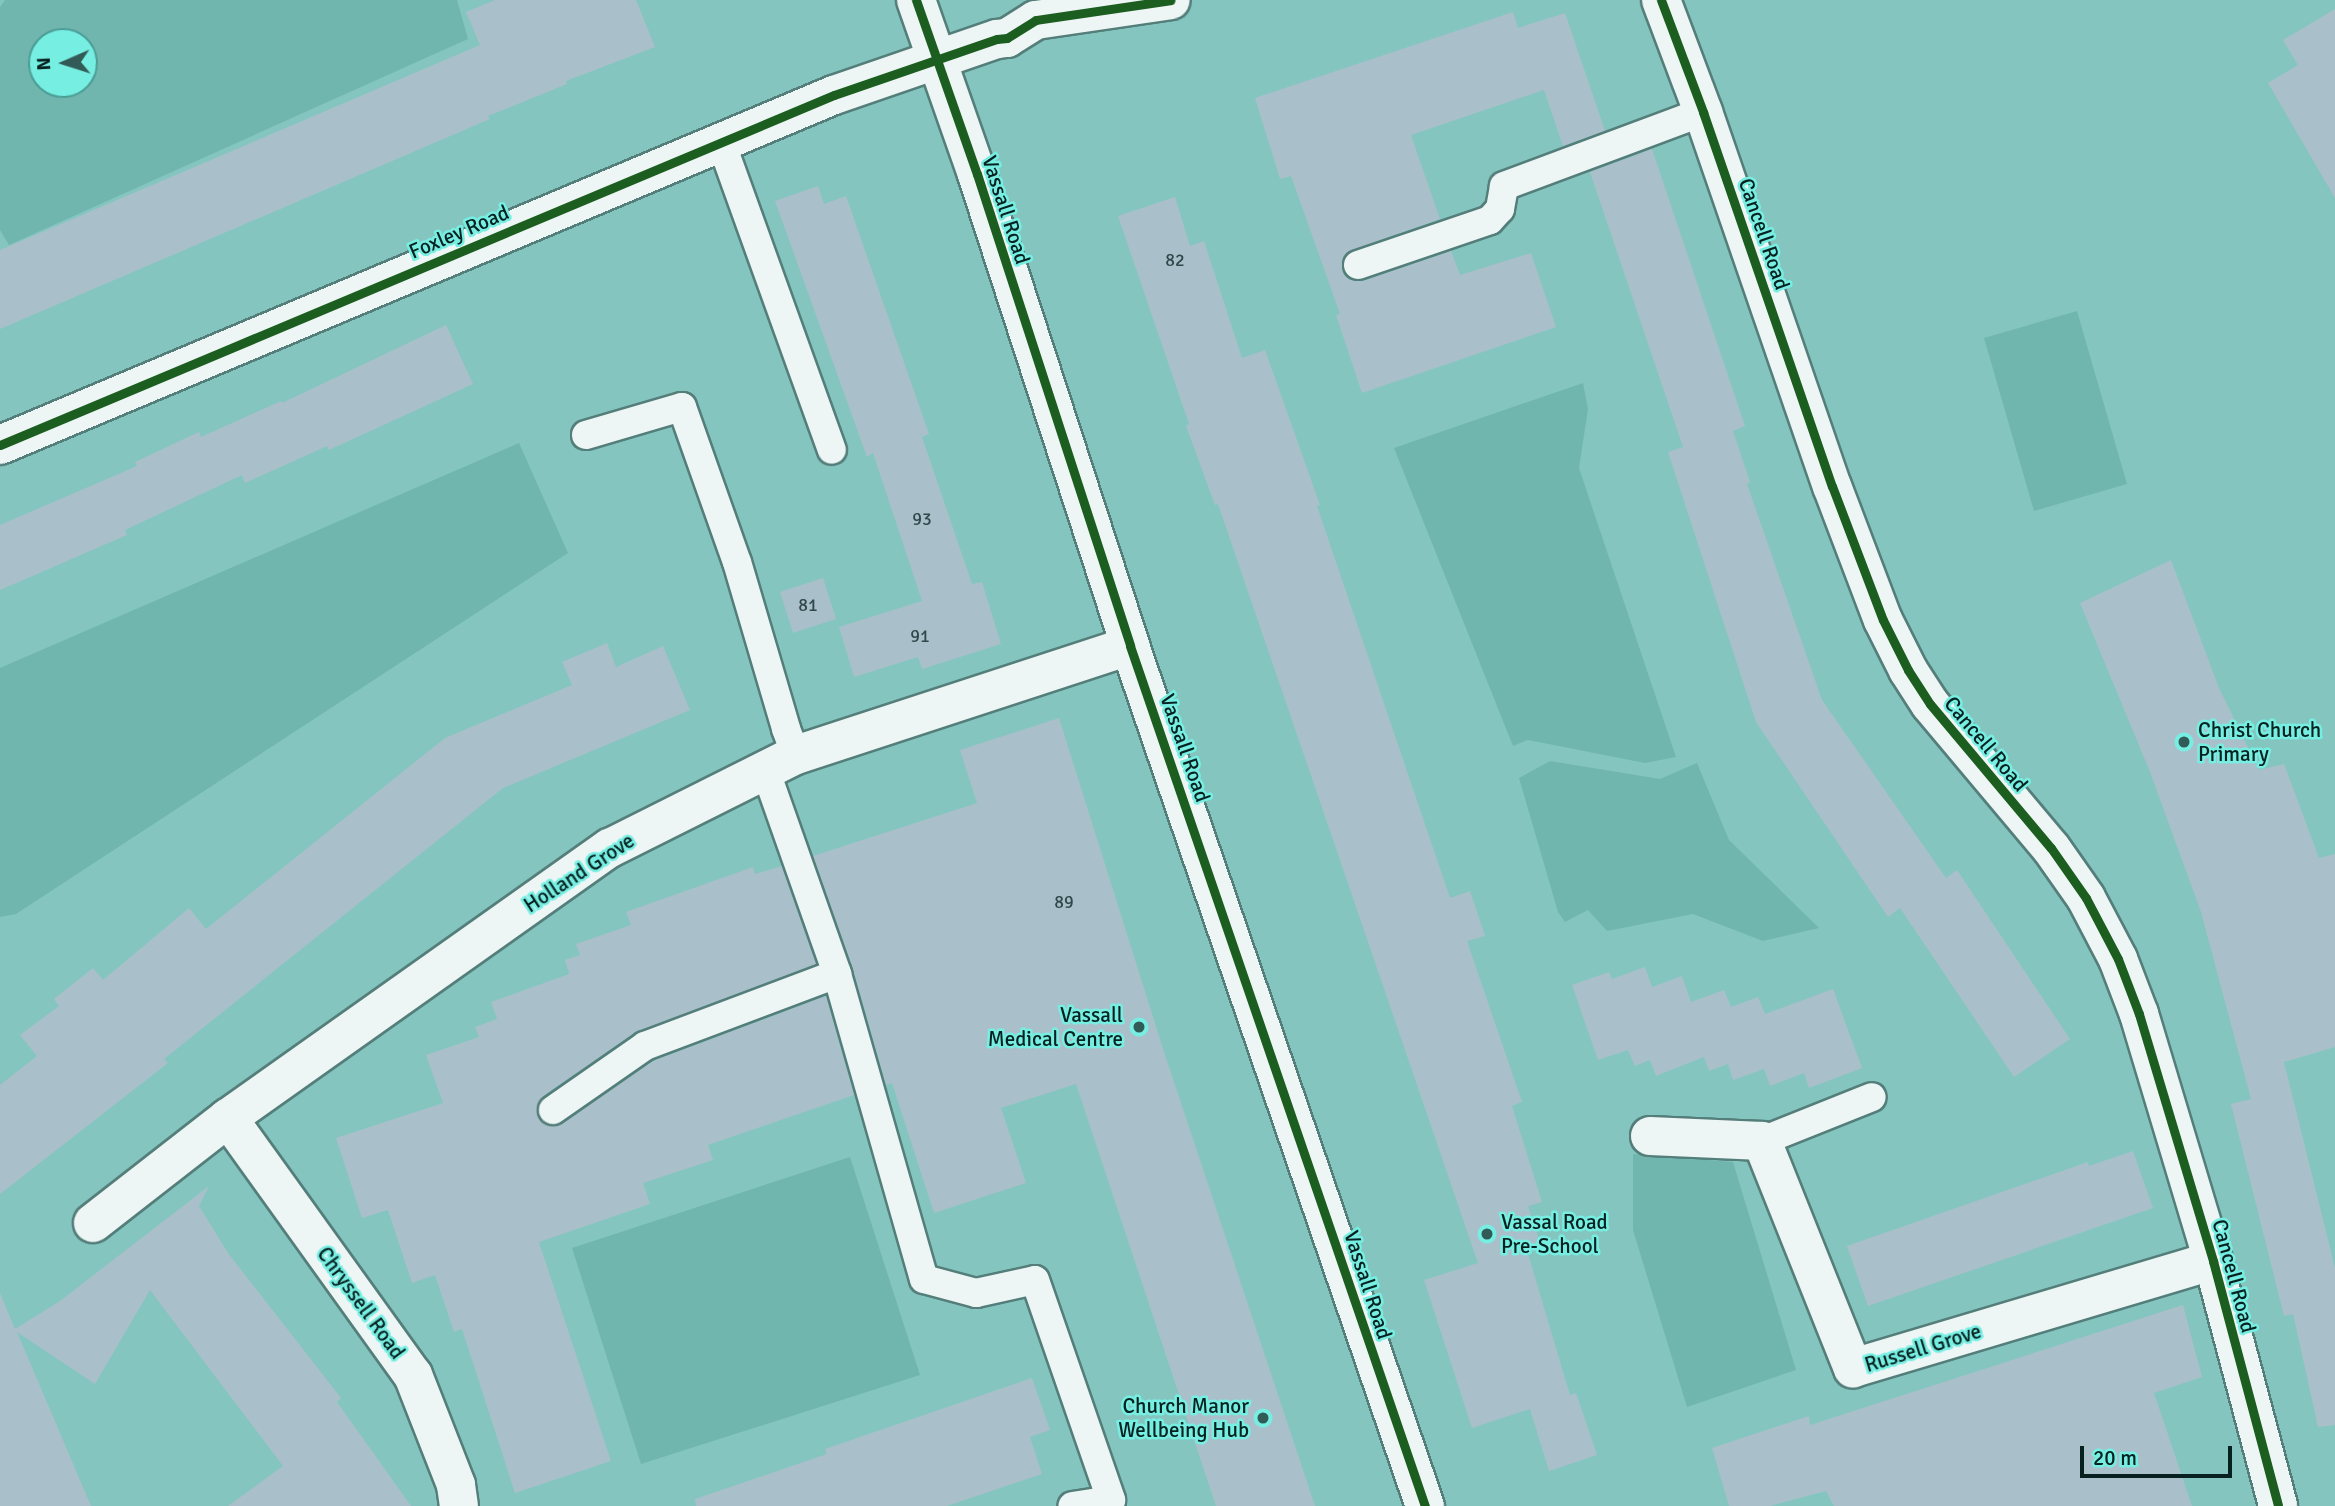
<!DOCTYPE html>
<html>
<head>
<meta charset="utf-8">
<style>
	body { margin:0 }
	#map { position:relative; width:2335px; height:1506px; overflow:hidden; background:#84c5bf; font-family:Signika,sans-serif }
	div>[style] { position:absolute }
	.green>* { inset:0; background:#70b6af }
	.building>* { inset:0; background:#a9c0cb }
	.roads { filter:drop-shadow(2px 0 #547e7a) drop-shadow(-2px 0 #547e7a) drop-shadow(0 2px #547e7a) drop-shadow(0 -2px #547e7a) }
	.service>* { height:28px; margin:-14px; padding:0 14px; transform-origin:14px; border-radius:14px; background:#edf6f5 }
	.minor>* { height:38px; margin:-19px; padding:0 19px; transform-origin:19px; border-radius:19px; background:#edf6f5 }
	.tertiary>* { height:38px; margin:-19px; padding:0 19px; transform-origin:19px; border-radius:19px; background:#edf6f5 }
	.cycleway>* { height:9px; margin:-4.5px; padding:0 4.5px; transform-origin:4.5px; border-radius:4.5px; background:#1b5e20 }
	.dots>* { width:19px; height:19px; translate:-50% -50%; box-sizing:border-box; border:4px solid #77eee2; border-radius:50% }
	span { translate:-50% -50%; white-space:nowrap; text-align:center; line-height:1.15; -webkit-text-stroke:5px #77eee2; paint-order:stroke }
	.number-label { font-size:18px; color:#2f494a }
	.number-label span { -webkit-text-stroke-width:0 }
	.street-label { font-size:21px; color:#06211f }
	.poi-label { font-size:21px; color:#06211f }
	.left { translate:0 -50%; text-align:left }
	.right { translate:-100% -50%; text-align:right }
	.north { position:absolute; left:28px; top:28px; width:70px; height:70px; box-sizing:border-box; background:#77eee2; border:2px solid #4a9c94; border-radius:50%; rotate:267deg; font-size:19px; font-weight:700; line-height:28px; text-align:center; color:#06211f }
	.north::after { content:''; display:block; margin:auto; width:24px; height:32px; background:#325a57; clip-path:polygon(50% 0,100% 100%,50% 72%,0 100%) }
	.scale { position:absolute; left:2080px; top:1446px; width:152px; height:32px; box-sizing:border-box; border:4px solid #06211f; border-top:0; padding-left:9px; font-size:21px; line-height:24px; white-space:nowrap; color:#06211f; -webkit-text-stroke:5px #77eee2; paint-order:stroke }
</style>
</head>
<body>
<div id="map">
	<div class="green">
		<i style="clip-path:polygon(evenodd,5px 0,457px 0,468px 39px,9px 245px,0 230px,0 7px,5px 0,42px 42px,84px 42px,84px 84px,42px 84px,42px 42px)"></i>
		<i style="clip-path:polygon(2077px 311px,2127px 484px,2034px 511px,1984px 338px)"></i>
		<i style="clip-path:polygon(1583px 383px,1588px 409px,1579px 468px,1676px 757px,1645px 763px,1528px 740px,1513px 746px,1394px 448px)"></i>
		<i style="clip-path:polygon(519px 443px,568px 553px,16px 914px,0 917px,0 668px)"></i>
		<i style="clip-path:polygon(1550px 761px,1660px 779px,1697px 763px,1729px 840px,1819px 928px,1763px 941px,1693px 914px,1607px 931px,1588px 910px,1565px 922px,1558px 912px,1519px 778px)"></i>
		<i style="clip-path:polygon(1633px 1154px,1733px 1162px,1796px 1370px,1687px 1407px,1633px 1230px)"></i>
		<i style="clip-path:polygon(850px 1157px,920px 1375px,641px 1464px,572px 1248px)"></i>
	</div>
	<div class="building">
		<i style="clip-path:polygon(495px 0,636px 0,655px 47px,566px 81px,567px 84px,488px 116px,490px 119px,0 329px,0 250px,480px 45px,466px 12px)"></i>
		<i style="clip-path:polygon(2335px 9px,2335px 198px,2268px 83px,2298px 65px,2283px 40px)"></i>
		<i style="clip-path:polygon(1513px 12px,1518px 28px,1565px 13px,1605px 131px,1563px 146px,1544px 90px,1411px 135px,1440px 219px,1352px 250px,1345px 255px,1342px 270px,1348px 278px,1363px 281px,1451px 251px,1460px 275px,1531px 253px,1556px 327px,1362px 393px,1336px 315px,1340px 314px,1291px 176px,1280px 179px,1255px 98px)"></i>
		<i style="clip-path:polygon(1652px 149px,1745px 426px,1733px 431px,1750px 482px,1747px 484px,1822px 700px,1946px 878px,1957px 870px,2070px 1039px,2014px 1077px,1900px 908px,1888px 917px,1756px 722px,1668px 452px,1683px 447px,1590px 172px)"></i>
		<i style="clip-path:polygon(818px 186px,824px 204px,846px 196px,929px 434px,922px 437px,972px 584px,982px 582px,1001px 644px,922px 669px,918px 657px,854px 677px,839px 627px,922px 601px,873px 453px,867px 457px,775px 201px)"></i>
		<i style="clip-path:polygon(1175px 197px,1190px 246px,1204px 241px,1242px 358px,1265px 350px,1320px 505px,1317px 506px,1450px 898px,1470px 891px,1485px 936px,1467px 941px,1522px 1102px,1512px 1106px,1542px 1202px,1528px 1206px,1540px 1242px,1526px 1247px,1570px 1395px,1576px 1393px,1597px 1455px,1549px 1471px,1530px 1409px,1472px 1428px,1424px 1280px,1478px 1263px,1218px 504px,1215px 505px,1186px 426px,1189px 424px,1118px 216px)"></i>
		<i style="clip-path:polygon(446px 325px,473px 384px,329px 450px,327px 446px,245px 483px,242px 475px,125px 530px,127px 535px,0 590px,0 525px,137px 466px,135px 462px,199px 432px,201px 437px,281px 401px,282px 403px)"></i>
		<i style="clip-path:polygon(2171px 560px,2219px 688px,2259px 770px,2284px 764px,2319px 858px,2335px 854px,2335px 1047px,2284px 1062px,2335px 1268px,2335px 1425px,2318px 1427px,2293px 1314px,2284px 1316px,2231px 1104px,2251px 1099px,2201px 912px,2150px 772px,2080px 603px)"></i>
		<i style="clip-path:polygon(823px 578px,836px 619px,793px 633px,780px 592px)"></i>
		<i style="clip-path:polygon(607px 643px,616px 667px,663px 646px,690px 710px,503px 788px,164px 1059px,168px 1063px,0 1194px,0 1085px,37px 1056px,20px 1035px,59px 1006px,54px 999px,93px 968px,103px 980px,189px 908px,206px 929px,445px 738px,572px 685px,562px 662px)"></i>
		<i style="clip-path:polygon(1059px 718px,1165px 1055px,1315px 1506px,1216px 1506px,1076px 1084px,1001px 1108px,1026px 1183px,934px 1213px,892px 1083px,886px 1085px,853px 969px,813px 856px,977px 803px,960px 750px)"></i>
		<i style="clip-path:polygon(782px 866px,816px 964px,636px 1032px,543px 1096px,537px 1112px,547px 1125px,562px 1124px,653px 1061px,826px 996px,854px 1095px,708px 1145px,713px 1160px,643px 1183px,650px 1204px,539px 1242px,611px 1461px,515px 1493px,462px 1329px,454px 1332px,435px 1275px,412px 1283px,388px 1210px,362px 1218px,336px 1138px,443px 1103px,426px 1055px,479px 1037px,475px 1027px,497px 1019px,491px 1002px,569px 974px,565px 960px,580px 955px,576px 944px,631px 925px,626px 912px,753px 867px,755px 874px)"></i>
		<i style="clip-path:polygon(1645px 967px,1652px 987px,1682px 976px,1691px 1002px,1724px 990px,1731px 1007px,1758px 997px,1765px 1014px,1833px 989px,1862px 1068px,1809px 1088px,1804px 1073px,1770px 1086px,1764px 1069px,1733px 1080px,1728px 1064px,1709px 1071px,1704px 1057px,1656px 1076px,1650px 1060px,1635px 1066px,1628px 1050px,1598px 1060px,1572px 985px,1609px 972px,1612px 979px)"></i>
		<i style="clip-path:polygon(2133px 1151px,2153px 1208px,1868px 1306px,1847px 1246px,2088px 1162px,2089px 1166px)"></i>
		<i style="clip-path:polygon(209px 1186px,199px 1206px,228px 1253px,341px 1398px,337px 1402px,411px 1506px,228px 1506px,283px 1466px,150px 1290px,95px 1384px,17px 1332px,91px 1506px,0 1506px,0 1293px,15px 1329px,60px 1301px)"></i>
		<i style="clip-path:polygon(2183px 1305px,2202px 1377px,2154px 1393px,2192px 1506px,1834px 1506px,1826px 1491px,1770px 1506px,1729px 1506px,1712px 1448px,1809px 1416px,1810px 1425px)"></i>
		<i style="clip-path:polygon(1032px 1378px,1050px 1430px,1030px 1437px,1042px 1474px,947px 1506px,696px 1506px,695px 1499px,827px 1454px,825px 1449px)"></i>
	</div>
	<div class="roads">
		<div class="service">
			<i style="left:721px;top:142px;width:327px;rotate:70.2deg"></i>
			<i style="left:1358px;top:265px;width:139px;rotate:-18.8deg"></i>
			<i style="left:1490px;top:220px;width:15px;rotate:-48deg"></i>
			<i style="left:1500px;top:209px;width:23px;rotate:-80deg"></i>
			<i style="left:1504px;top:186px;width:212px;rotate:-20.4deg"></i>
			<i style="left:586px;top:435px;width:100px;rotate:-16.3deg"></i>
			<i style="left:682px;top:407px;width:164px;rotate:70.5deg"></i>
			<i style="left:737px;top:562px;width:174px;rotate:73.6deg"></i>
			<i style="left:786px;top:729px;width:28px;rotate:69deg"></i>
			<i style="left:765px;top:769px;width:217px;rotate:70.6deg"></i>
			<i style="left:837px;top:974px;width:317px;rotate:74.1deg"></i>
			<i style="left:924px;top:1279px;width:54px;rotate:15.1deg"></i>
			<i style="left:976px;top:1293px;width:60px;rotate:-12.4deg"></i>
			<i style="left:1035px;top:1280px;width:233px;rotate:70.9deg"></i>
			<i style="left:1111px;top:1500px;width:39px;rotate:171deg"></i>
			<i style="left:553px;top:1110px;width:112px;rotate:-34.8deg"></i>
			<i style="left:645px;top:1046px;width:205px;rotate:-20.6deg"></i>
			<i style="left:1762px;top:1141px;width:118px;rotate:-21.8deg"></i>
		</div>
		<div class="minor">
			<i style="left:1661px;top:0;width:120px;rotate:69.4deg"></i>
			<i style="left:1703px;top:112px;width:396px;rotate:71deg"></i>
			<i style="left:1832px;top:486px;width:143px;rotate:69.2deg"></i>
			<i style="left:1883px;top:620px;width:56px;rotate:63.4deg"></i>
			<i style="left:1908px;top:670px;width:40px;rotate:57.1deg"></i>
			<i style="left:1930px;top:704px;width:188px;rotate:50deg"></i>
			<i style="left:2051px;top:848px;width:61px;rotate:55deg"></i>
			<i style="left:2086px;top:898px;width:69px;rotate:62.3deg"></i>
			<i style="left:2118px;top:959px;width:59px;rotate:69.1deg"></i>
			<i style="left:2139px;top:1014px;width:258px;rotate:73.3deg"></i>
			<i style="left:2213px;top:1261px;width:253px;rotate:75.1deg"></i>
			<i style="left:228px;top:1118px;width:317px;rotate:54.3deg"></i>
			<i style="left:413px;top:1375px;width:118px;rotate:68.6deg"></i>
			<i style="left:456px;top:1485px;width:21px;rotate:82deg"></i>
			<i style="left:1650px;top:1136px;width:112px;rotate:2.6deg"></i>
			<i style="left:1762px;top:1141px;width:245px;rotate:68.2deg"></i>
			<i style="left:1853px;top:1368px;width:376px;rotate:-16.6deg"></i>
			<i style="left:93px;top:1223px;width:171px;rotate:-37.9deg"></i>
			<i style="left:228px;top:1118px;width:468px;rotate:-35.3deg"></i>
			<i style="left:610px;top:848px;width:208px;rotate:-26.6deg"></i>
			<i style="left:796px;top:755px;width:351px;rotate:-18.1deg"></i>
		</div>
		<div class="tertiary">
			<i style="left:916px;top:0;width:184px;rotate:70.7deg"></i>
			<i style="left:977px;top:174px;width:496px;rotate:72deg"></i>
			<i style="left:1130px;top:646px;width:909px;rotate:71.07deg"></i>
			<i style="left:0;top:445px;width:904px;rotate:-22.77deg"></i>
			<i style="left:834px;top:95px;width:172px;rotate:-19deg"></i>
			<i style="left:997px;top:39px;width:10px;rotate:-6deg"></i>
			<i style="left:1007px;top:38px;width:34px;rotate:-32deg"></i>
			<i style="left:1036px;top:20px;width:136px;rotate:-8.4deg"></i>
		</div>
	</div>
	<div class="cycleway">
		<i style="left:916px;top:0;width:184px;rotate:70.7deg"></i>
		<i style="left:977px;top:174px;width:496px;rotate:72deg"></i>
		<i style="left:1130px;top:646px;width:909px;rotate:71.07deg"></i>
		<i style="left:1661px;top:0;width:120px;rotate:69.4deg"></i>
		<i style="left:1703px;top:112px;width:396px;rotate:71deg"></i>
		<i style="left:1832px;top:486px;width:143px;rotate:69.2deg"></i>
		<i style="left:1883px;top:620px;width:56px;rotate:63.4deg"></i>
		<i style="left:1908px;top:670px;width:40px;rotate:57.1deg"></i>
		<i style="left:1930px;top:704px;width:188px;rotate:50deg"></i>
		<i style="left:2051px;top:848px;width:61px;rotate:55deg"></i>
		<i style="left:2086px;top:898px;width:69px;rotate:62.3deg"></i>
		<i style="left:2118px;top:959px;width:59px;rotate:69.1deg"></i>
		<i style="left:2139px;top:1014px;width:258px;rotate:73.3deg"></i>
		<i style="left:2213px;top:1261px;width:253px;rotate:75.1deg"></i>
		<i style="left:0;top:445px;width:904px;rotate:-22.77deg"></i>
		<i style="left:834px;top:95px;width:172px;rotate:-19deg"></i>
		<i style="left:997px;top:39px;width:10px;rotate:-6deg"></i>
		<i style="left:1007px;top:38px;width:34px;rotate:-32deg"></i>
		<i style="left:1036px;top:20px;width:136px;rotate:-8.4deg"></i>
	</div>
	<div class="dots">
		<i style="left:2184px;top:742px;background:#325a57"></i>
		<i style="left:1139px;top:1027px;background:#325a57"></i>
		<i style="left:1487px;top:1234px;background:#325a57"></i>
		<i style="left:1263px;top:1418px;background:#325a57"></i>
	</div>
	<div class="number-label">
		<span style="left:1175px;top:260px">82</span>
		<span style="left:922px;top:519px">93</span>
		<span style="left:808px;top:605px">81</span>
		<span style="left:920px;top:636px">91</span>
		<span style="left:1064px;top:902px">89</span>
	</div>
	<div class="street-label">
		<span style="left:1006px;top:210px;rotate:72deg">Vassall Road</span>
		<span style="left:459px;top:232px;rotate:-23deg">Foxley Road</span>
		<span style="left:1764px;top:234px;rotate:71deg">Cancell Road</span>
		<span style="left:1986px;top:744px;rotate:50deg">Cancell Road</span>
		<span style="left:1185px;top:748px;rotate:71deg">Vassall Road</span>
		<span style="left:579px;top:873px;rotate:-33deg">Holland Grove</span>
		<span style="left:2234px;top:1276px;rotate:75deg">Cancell Road</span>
		<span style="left:1368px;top:1285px;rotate:72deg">Vassall Road</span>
		<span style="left:361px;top:1303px;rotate:54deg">Chryssell Road</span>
		<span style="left:1923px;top:1348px;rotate:-17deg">Russell Grove</span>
	</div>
	<div class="poi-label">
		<span class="left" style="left:2198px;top:742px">Christ Church<br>Primary</span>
		<span class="right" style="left:1123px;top:1027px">Vassall<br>Medical Centre</span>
		<span class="left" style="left:1501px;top:1234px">Vassal Road<br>Pre-School</span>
		<span class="right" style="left:1249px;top:1418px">Church Manor<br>Wellbeing Hub</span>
	</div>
	<div class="north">N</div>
	<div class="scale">20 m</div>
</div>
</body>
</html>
